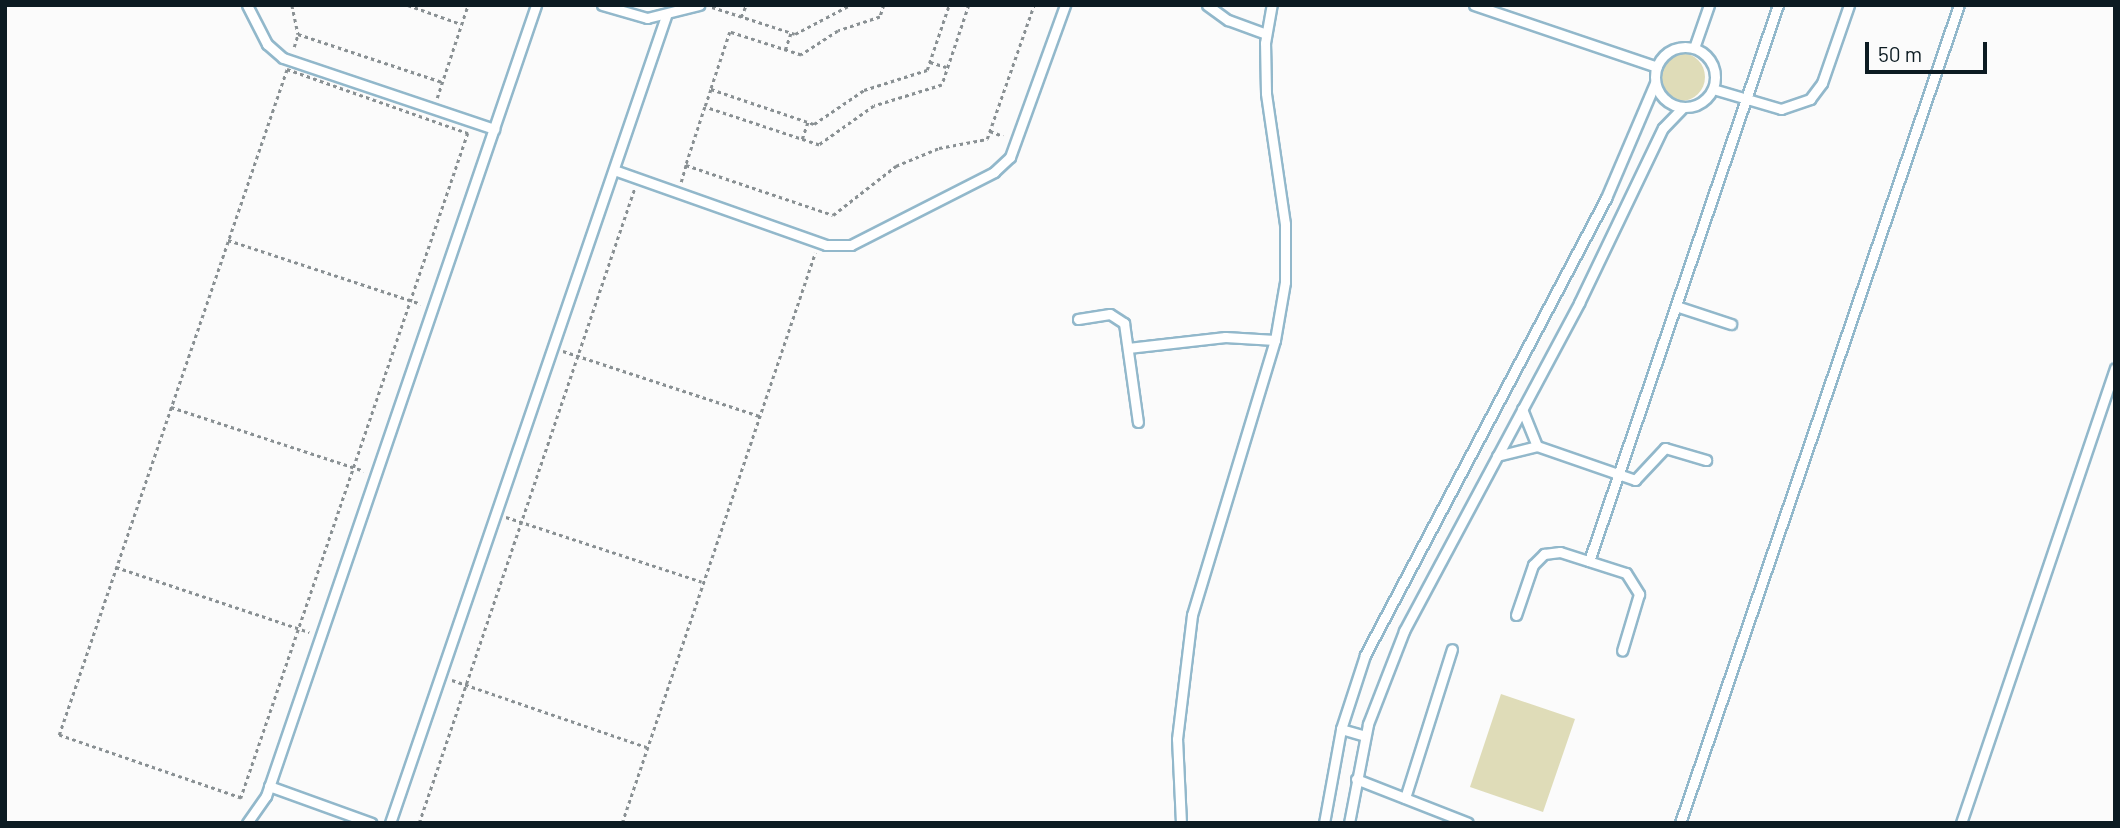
<!DOCTYPE html>
<html>
<head>
<meta charset="utf-8">
<style>
	body { margin:0 }
	#map { position:relative; width:2120px; height:828px; overflow:hidden; background:#fbfbfb; font-family:Barlow,sans-serif }
	div>[style] { position:absolute }
	.green>* { inset:0; background:#dfdcb8 }
	.round { border-radius:50% }
	.path>* { height:2.5px; margin-top:-1.25px; transform-origin:0; background:repeating-linear-gradient(90deg,#899093 0 3.5px,transparent 0 7px) }
	.roads { filter:drop-shadow(2px 0 #92b8cb) drop-shadow(-2px 0 #92b8cb) drop-shadow(0 2px #92b8cb) drop-shadow(0 -2px #92b8cb) }
	.service>* { height:9px; margin:-4.5px; padding:0 4.5px; transform-origin:4.5px; border-radius:4.5px; background:#fff }
	.service>.ring { margin:-4.5px; padding:0; box-sizing:content-box; background:none; border:9px solid #fff; border-radius:50% }
	span { translate:-50% -50%; white-space:nowrap; text-align:center; line-height:1.15; -webkit-text-stroke:7px #fbfbfb; paint-order:stroke }
	.frame { position:absolute; inset:0; border:7px solid #0c1b22; pointer-events:none }
	.scale { position:absolute; left:1865px; top:42px; width:122px; height:32px; box-sizing:border-box; border:4px solid #0c1b22; border-top:0; padding-left:9px; font-size:21px; line-height:24px; white-space:nowrap; color:#0c1b22; -webkit-text-stroke:5px #fbfbfb; paint-order:stroke }
</style>
</head>
<body>
<div id="map">
	<div class="green">
		<i class="round" style="left:1657px;top:53px;width:48px;height:48px"></i>
		<i style="clip-path:polygon(1501px 694px,1575px 719px,1543px 812px,1470px 787px)"></i>
	</div>
	<div class="path">
		<i style="left:292px;top:5px;width:30px;rotate:78deg"></i>
		<i style="left:298px;top:34px;width:152px;rotate:18.4deg"></i>
		<i style="left:408px;top:5px;width:56px;rotate:19.7deg"></i>
		<i style="left:884px;top:5px;width:13px;rotate:108deg"></i>
		<i style="left:880px;top:17px;width:44px;rotate:161.6deg"></i>
		<i style="left:838px;top:31px;width:44px;rotate:147deg"></i>
		<i style="left:801px;top:55px;width:75px;rotate:-162.1deg"></i>
		<i style="left:730px;top:32px;width:60px;rotate:108.4deg"></i>
		<i style="left:711px;top:89px;width:109px;rotate:18.8deg"></i>
		<i style="left:814px;top:124px;width:60px;rotate:-34.2deg"></i>
		<i style="left:864px;top:90px;width:66px;rotate:-17.6deg"></i>
		<i style="left:927px;top:70px;width:69px;rotate:-71.3deg"></i>
		<i style="left:969px;top:5px;width:84px;rotate:108.6deg"></i>
		<i style="left:942px;top:85px;width:71px;rotate:162.8deg"></i>
		<i style="left:874px;top:106px;width:67px;rotate:144.7deg"></i>
		<i style="left:819px;top:145px;width:120px;rotate:-161.6deg"></i>
		<i style="left:705px;top:107px;width:61px;rotate:108.1deg"></i>
		<i style="left:686px;top:165px;width:155px;rotate:18.8deg"></i>
		<i style="left:833px;top:215px;width:80px;rotate:-37.9deg"></i>
		<i style="left:896px;top:166px;width:47px;rotate:-22.7deg"></i>
		<i style="left:939px;top:148px;width:49px;rotate:-10.6deg"></i>
		<i style="left:987px;top:139px;width:142px;rotate:-70.7deg"></i>
		<i style="left:712px;top:7px;width:87px;rotate:18deg"></i>
		<i style="left:795px;top:34px;width:62px;rotate:-27.8deg"></i>
		<i style="left:741px;top:17px;width:13px;rotate:-67deg"></i>
		<i style="left:294px;top:47px;width:14px;rotate:-73deg"></i>
		<i style="left:785px;top:50px;width:18px;rotate:-71deg"></i>
		<i style="left:930px;top:62px;width:17px;rotate:17deg"></i>
		<i style="left:287px;top:69px;width:192px;rotate:19.5deg"></i>
		<i style="left:468px;top:133px;width:703px;rotate:108.85deg"></i>
		<i style="left:241px;top:798px;width:193px;rotate:-160.9deg"></i>
		<i style="left:59px;top:735px;width:704px;rotate:-71.1deg"></i>
		<i style="left:437px;top:98px;width:98px;rotate:-71.6deg"></i>
		<i style="left:705px;top:106px;width:18px;rotate:-71deg"></i>
		<i style="left:990px;top:131px;width:14px;rotate:21deg"></i>
		<i style="left:802px;top:139px;width:18px;rotate:-71deg"></i>
		<i style="left:681px;top:182px;width:18px;rotate:-74deg"></i>
		<i style="left:228px;top:240px;width:203px;rotate:18.3deg"></i>
		<i style="left:563px;top:351px;width:207px;rotate:18.3deg"></i>
		<i style="left:171px;top:407px;width:203px;rotate:18.3deg"></i>
		<i style="left:506px;top:517px;width:206px;rotate:18.3deg"></i>
		<i style="left:116px;top:567px;width:204px;rotate:18.6deg"></i>
		<i style="left:452px;top:680px;width:206px;rotate:19deg"></i>
		<i style="left:419px;top:823px;width:669px;rotate:-71.24deg"></i>
		<i style="left:622px;top:823px;width:602px;rotate:-71.29deg"></i>
	</div>
	<div class="roads">
		<div class="service">
			<i style="left:247px;top:5px;width:44px;rotate:62.9deg"></i>
			<i style="left:267px;top:44px;width:21px;rotate:41deg"></i>
			<i style="left:283px;top:58px;width:223px;rotate:18.6deg"></i>
			<i style="left:602px;top:5px;width:47px;rotate:16.1deg"></i>
			<i style="left:647px;top:18px;width:54px;rotate:-14deg"></i>
			<i style="left:1207px;top:5px;width:26px;rotate:36deg"></i>
			<i style="left:1228px;top:20px;width:40px;rotate:20.2deg"></i>
			<i style="left:1474px;top:5px;width:193px;rotate:18.7deg"></i>
			<i class="ring" style="left:1655px;top:47px;width:51px;height:51px"></i>
			<i style="left:1694px;top:48px;width:46px;rotate:-70.8deg"></i>
			<i style="left:1713px;top:89px;width:71px;rotate:16.4deg"></i>
			<i style="left:1781px;top:109px;width:31px;rotate:-19deg"></i>
			<i style="left:1810px;top:99px;width:20px;rotate:-53deg"></i>
			<i style="left:1822px;top:83px;width:83px;rotate:-70.9deg"></i>
			<i style="left:614px;top:170px;width:225px;rotate:19.5deg"></i>
			<i style="left:826px;top:245px;width:25px"></i>
			<i style="left:851px;top:245px;width:161px;rotate:-27deg"></i>
			<i style="left:994px;top:172px;width:22px;rotate:-43deg"></i>
			<i style="left:1010px;top:157px;width:162px;rotate:-70.1deg"></i>
			<i style="left:1676px;top:306px;width:58px;rotate:18.1deg"></i>
			<i style="left:1078px;top:319px;width:32px;rotate:-9deg"></i>
			<i style="left:1110px;top:314px;width:17px;rotate:33deg"></i>
			<i style="left:1124px;top:323px;width:100px;rotate:82deg"></i>
			<i style="left:1128px;top:348px;width:98px;rotate:-6.5deg"></i>
			<i style="left:1225px;top:337px;width:50px;rotate:3.4deg"></i>
			<i style="left:1522px;top:409px;width:40px;rotate:68deg"></i>
			<i style="left:1497px;top:456px;width:41px;rotate:-14deg"></i>
			<i style="left:1537px;top:446px;width:104px;rotate:19.1deg"></i>
			<i style="left:1635px;top:480px;width:44px;rotate:-46.8deg"></i>
			<i style="left:1665px;top:448px;width:43px;rotate:16.3deg"></i>
			<i style="left:1589px;top:561px;width:587px;rotate:-71.23deg"></i>
			<i style="left:1516px;top:615px;width:53px;rotate:-71.2deg"></i>
			<i style="left:1533px;top:565px;width:16px;rotate:-45deg"></i>
			<i style="left:1544px;top:554px;width:16px;rotate:-7deg"></i>
			<i style="left:1560px;top:552px;width:69px;rotate:17.7deg"></i>
			<i style="left:1626px;top:573px;width:25px;rotate:58deg"></i>
			<i style="left:1639px;top:594px;width:59px;rotate:106.6deg"></i>
			<i style="left:1341px;top:729px;width:25px;rotate:16deg"></i>
			<i style="left:1356px;top:779px;width:120px;rotate:21.4deg"></i>
			<i style="left:269px;top:786px;width:109px;rotate:19.9deg"></i>
			<i style="left:1405px;top:798px;width:156px;rotate:-72.5deg"></i>
			<i style="left:247px;top:823px;width:33px;rotate:-55deg"></i>
			<i style="left:266px;top:796px;width:836px;rotate:-71.15deg"></i>
			<i style="left:390px;top:823px;width:853px;rotate:-71.12deg"></i>
			<i style="left:1181px;top:823px;width:84px;rotate:-92.7deg"></i>
			<i style="left:1177px;top:739px;width:125px;rotate:-83.1deg"></i>
			<i style="left:1192px;top:615px;width:287px;rotate:-73.2deg"></i>
			<i style="left:1275px;top:340px;width:59px;rotate:-80.2deg"></i>
			<i style="left:1285px;top:282px;width:58px;rotate:-90deg"></i>
			<i style="left:1285px;top:224px;width:132px;rotate:-98.3deg"></i>
			<i style="left:1266px;top:93px;width:50px;rotate:-91.1deg"></i>
			<i style="left:1265px;top:43px;width:39px;rotate:-80deg"></i>
			<i style="left:1324px;top:823px;width:96px;rotate:-79.7deg"></i>
			<i style="left:1341px;top:729px;width:78px;rotate:-72deg"></i>
			<i style="left:1365px;top:655px;width:517px;rotate:-62.19deg"></i>
			<i style="left:1606px;top:198px;width:125px;rotate:-66.9deg"></i>
			<i style="left:1349px;top:823px;width:101px;rotate:-79.1deg"></i>
			<i style="left:1368px;top:724px;width:100px;rotate:-68.8deg"></i>
			<i style="left:1404px;top:631px;width:372px;rotate:-61.9deg"></i>
			<i style="left:1579px;top:303px;width:194px;rotate:-64.4deg"></i>
			<i style="left:1663px;top:128px;width:28px;rotate:-46deg"></i>
			<i style="left:1680px;top:823px;width:864px;rotate:-71.17deg"></i>
			<i style="left:1961px;top:823px;width:480px;rotate:-71.3deg"></i>
		</div>
	</div>
	<div class="frame"></div>
	<div class="scale">50 m</div>
</div>
</body>
</html>
